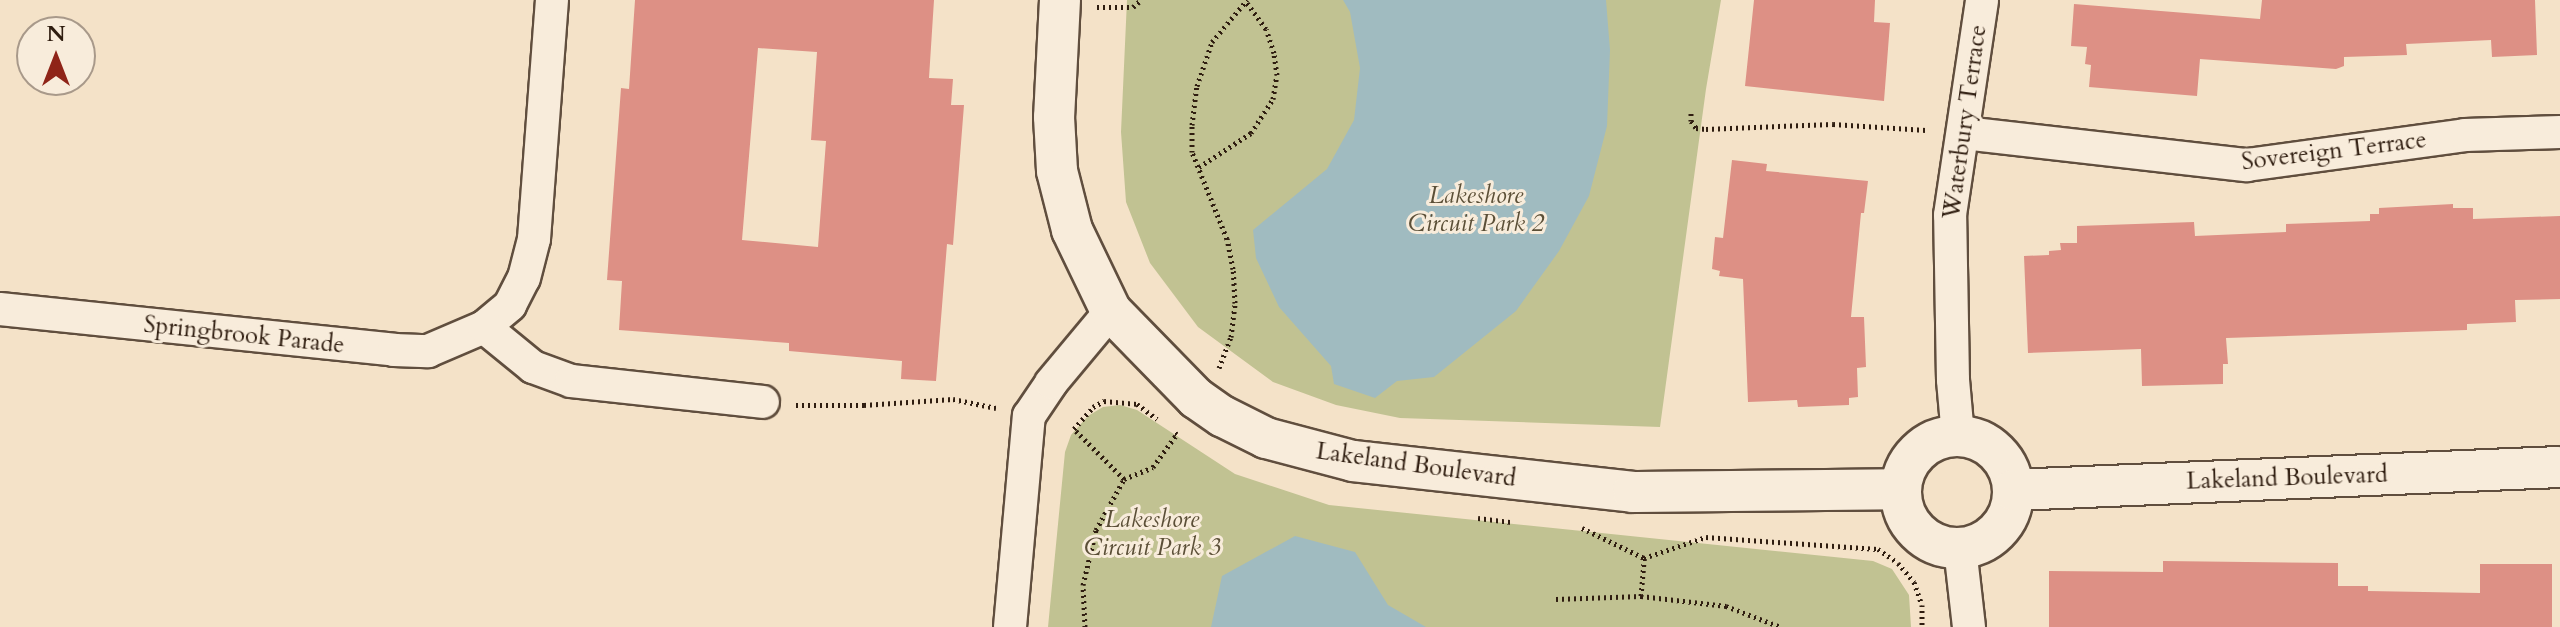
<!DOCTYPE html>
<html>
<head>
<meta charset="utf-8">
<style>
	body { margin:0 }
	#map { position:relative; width:2560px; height:627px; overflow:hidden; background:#f4e2c8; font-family:Cardo,serif }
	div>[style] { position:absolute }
	.green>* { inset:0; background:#c1c292 }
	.water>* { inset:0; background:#a0bbc0 }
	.building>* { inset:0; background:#dd9085 }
	.path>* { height:5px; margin-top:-2.5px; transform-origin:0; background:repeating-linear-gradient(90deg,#2f1d10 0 2px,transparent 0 6px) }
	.roads { filter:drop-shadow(2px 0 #604e3e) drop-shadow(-2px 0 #604e3e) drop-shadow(0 2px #604e3e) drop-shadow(0 -2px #604e3e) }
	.minor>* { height:32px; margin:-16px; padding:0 16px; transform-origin:16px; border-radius:16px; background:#f8ecdb }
	.tertiary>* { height:40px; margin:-20px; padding:0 20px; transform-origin:20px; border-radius:20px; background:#f8ecdb }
	.tertiary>.ring { margin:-20px; padding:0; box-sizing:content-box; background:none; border:40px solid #f8ecdb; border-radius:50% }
	span { translate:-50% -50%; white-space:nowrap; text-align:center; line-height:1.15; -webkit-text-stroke:6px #f8ecdb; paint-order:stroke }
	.street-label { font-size:24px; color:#2f1d10 }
	.park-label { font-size:24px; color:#5b4f37; font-style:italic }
	.north { position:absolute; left:16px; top:16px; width:80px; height:80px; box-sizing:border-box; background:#f8ecdb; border:2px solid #a8998a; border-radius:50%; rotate:0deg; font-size:22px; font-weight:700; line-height:32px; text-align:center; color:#2f1d10 }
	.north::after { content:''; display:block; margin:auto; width:28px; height:36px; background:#8f2418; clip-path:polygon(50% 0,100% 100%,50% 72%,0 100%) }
</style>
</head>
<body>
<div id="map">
	<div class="green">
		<i style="clip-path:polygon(1127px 0,1721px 0,1706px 89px,1660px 427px,1400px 418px,1336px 405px,1273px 382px,1198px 327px,1150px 263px,1126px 202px,1121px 132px)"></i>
		<i style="clip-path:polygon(1120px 405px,1137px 410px,1235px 474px,1329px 505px,1873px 561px,1892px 569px,1909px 595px,1911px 627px,1048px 627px,1065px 452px,1071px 435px,1088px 416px,1103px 407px)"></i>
	</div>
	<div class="water">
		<i style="clip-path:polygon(1343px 0,1606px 0,1610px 50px,1607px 126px,1589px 196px,1559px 251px,1516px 311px,1434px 377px,1397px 381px,1375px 398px,1334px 384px,1331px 366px,1279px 307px,1256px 258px,1253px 230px,1327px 169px,1354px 120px,1360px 68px,1350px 12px)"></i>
		<i style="clip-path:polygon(1295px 536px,1355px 552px,1388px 605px,1426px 627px,1211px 627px,1222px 576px)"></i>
	</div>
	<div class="building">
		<i style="clip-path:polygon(evenodd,635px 0,934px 0,929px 78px,953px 79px,951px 105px,964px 105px,953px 245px,947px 244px,936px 381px,901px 379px,902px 361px,789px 351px,789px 343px,619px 330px,622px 281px,607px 280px,621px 88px,629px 89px,635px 0,758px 48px,817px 52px,811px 140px,826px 141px,818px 247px,742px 240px,758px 48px)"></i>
		<i style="clip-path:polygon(1754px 0,1875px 0,1874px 22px,1890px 23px,1884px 101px,1745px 86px)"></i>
		<i style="clip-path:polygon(2262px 0,2535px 0,2537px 55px,2492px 57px,2491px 40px,2406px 44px,2407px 55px,2344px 57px,2344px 66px,2336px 69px,2200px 59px,2197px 96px,2089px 87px,2091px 65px,2085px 64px,2087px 47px,2071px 46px,2074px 4px,2260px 19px)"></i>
		<i style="clip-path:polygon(1732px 160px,1767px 164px,1766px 171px,1868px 181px,1864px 213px,1861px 213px,1851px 317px,1864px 317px,1866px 367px,1857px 368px,1858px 397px,1849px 398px,1849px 405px,1798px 407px,1797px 400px,1748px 402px,1743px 279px,1719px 276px,1720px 271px,1712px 269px,1715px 237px,1723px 238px)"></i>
		<i style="clip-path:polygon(2453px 204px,2453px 208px,2473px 208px,2473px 219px,2560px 216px,2560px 299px,2515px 300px,2516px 322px,2467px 324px,2467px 330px,2226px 338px,2228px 364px,2223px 364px,2223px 384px,2142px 386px,2141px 349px,2028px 353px,2024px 256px,2049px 255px,2049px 251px,2061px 250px,2060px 243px,2077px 243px,2077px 226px,2194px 222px,2195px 236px,2286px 232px,2286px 224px,2370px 221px,2370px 214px,2379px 214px,2379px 208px)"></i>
		<i style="clip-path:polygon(2163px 561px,2338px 563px,2338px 586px,2368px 586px,2368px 591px,2480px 593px,2480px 564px,2552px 564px,2552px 627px,2049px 627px,2049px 571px,2163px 572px)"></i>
	</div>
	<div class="path">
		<i style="left:1097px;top:7px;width:36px"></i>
		<i style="left:1133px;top:7px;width:11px;rotate:-41deg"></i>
		<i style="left:1691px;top:113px;width:8px;rotate:90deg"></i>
		<i style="left:1691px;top:121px;width:9px;rotate:54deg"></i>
		<i style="left:1696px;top:128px;width:10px;rotate:6deg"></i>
		<i style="left:1706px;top:129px;width:127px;rotate:-2.3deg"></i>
		<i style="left:1833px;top:124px;width:93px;rotate:3.7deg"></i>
		<i style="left:1199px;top:167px;width:62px;rotate:-33.2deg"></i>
		<i style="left:1251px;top:133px;width:40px;rotate:-57.1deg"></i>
		<i style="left:1273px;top:99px;width:24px;rotate:-81deg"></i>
		<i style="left:1277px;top:75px;width:22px;rotate:-98deg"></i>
		<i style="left:1274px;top:53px;width:25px;rotate:-108deg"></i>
		<i style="left:1266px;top:29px;width:34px;rotate:-126deg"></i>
		<i style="left:1219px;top:368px;width:33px;rotate:-69deg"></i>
		<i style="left:1231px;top:337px;width:34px;rotate:-83deg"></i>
		<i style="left:1235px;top:303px;width:34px;rotate:-93deg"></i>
		<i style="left:1233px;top:269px;width:31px;rotate:-101deg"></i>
		<i style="left:1227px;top:239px;width:94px;rotate:-111.9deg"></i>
		<i style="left:1192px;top:152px;width:27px;rotate:-90deg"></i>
		<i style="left:1192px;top:125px;width:39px;rotate:-83deg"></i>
		<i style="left:1197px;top:86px;width:46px;rotate:-71.2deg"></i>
		<i style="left:1212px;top:42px;width:55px;rotate:-50.2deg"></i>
		<i style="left:796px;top:405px;width:68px"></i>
		<i style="left:864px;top:405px;width:89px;rotate:-3.9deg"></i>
		<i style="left:953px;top:399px;width:44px;rotate:11.8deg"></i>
		<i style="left:1124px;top:479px;width:71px;rotate:-135deg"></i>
		<i style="left:1074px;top:429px;width:29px;rotate:-49deg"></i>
		<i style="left:1093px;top:407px;width:13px;rotate:-29deg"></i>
		<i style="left:1104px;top:401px;width:33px;rotate:5deg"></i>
		<i style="left:1137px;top:404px;width:25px;rotate:37deg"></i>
		<i style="left:1478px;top:518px;width:34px;rotate:7deg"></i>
		<i style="left:1582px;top:528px;width:69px;rotate:25.8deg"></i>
		<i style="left:1644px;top:558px;width:65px;rotate:-18.7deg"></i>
		<i style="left:1706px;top:537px;width:172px;rotate:4deg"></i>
		<i style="left:1878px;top:549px;width:24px;rotate:35deg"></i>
		<i style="left:1898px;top:563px;width:25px;rotate:50deg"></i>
		<i style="left:1914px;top:582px;width:24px;rotate:71deg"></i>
		<i style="left:1922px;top:605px;width:22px;rotate:90deg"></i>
		<i style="left:1641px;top:596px;width:38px;rotate:-85deg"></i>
		<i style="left:1556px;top:599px;width:85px;rotate:-2deg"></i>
		<i style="left:1641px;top:596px;width:86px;rotate:6.7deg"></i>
		<i style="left:1726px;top:606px;width:59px;rotate:20.9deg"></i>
		<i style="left:1085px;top:627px;width:42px;rotate:-92.7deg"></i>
		<i style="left:1083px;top:585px;width:57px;rotate:-76.7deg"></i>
		<i style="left:1096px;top:530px;width:58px;rotate:-61.2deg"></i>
		<i style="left:1124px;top:479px;width:31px;rotate:-22deg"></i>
		<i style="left:1153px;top:467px;width:41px;rotate:-54deg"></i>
		<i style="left:1177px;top:434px;width:4px;rotate:-146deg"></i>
	</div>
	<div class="roads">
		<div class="minor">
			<i style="left:1964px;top:133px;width:285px;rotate:6.5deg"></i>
			<i style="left:2247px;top:165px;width:220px;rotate:-7.8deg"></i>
			<i style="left:2465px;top:135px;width:95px;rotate:-1.8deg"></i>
			<i style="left:0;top:309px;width:396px;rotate:5.9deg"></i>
			<i style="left:394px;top:350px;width:34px;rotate:2deg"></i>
			<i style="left:428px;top:351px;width:61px;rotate:-23.2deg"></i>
			<i style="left:484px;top:327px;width:34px;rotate:-40deg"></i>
			<i style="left:510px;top:305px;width:30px;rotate:-63deg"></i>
			<i style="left:524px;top:278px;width:40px;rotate:-75.6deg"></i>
			<i style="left:534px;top:239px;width:240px;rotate:-85.7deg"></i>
			<i style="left:484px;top:327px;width:63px;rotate:39.2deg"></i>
			<i style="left:533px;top:367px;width:40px;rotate:20.2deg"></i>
			<i style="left:571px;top:381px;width:193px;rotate:6.2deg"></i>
			<i style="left:1958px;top:436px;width:56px;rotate:-95.1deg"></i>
			<i style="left:1953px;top:380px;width:165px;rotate:-91deg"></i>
			<i style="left:1950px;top:215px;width:217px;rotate:-81.5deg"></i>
			<i style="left:1960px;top:548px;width:80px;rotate:83.5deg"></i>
			<i style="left:1010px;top:627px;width:212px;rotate:-84.9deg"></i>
			<i style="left:1029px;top:416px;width:40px;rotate:-56deg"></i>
			<i style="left:1051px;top:383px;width:94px;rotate:-50.2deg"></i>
		</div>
		<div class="tertiary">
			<i style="left:1060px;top:0;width:117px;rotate:92.9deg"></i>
			<i style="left:1054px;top:117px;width:54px;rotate:86.8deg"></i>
			<i style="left:1057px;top:171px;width:61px;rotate:75.7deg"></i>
			<i style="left:1072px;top:230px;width:90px;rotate:64.3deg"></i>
			<i style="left:1111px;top:311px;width:122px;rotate:45.7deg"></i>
			<i style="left:1196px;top:398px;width:32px;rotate:35deg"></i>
			<i style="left:1222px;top:416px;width:49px;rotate:26.6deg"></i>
			<i style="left:1266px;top:438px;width:90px;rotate:14.8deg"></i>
			<i style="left:1353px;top:461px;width:282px;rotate:6.3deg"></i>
			<i style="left:1633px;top:492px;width:267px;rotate:-0.6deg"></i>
			<i class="ring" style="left:1901px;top:436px;width:72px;height:72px"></i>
			<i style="left:2013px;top:490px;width:547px;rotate:-2.41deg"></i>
		</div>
	</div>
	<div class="street-label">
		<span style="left:1965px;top:122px;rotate:-82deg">Waterbury Terrace</span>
		<span style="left:2334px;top:151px;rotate:-7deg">Sovereign Terrace</span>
		<span style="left:244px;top:335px;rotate:6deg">Springbrook Parade</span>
		<span style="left:1416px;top:465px;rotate:8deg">Lakeland Boulevard</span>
		<span style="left:2287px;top:478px;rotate:-2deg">Lakeland Boulevard</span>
	</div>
	<div class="park-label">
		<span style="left:1476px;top:210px">Lakeshore<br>Circuit Park 2</span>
		<span style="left:1152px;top:534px">Lakeshore<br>Circuit Park 3</span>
	</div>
	<div class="north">N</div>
</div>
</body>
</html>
